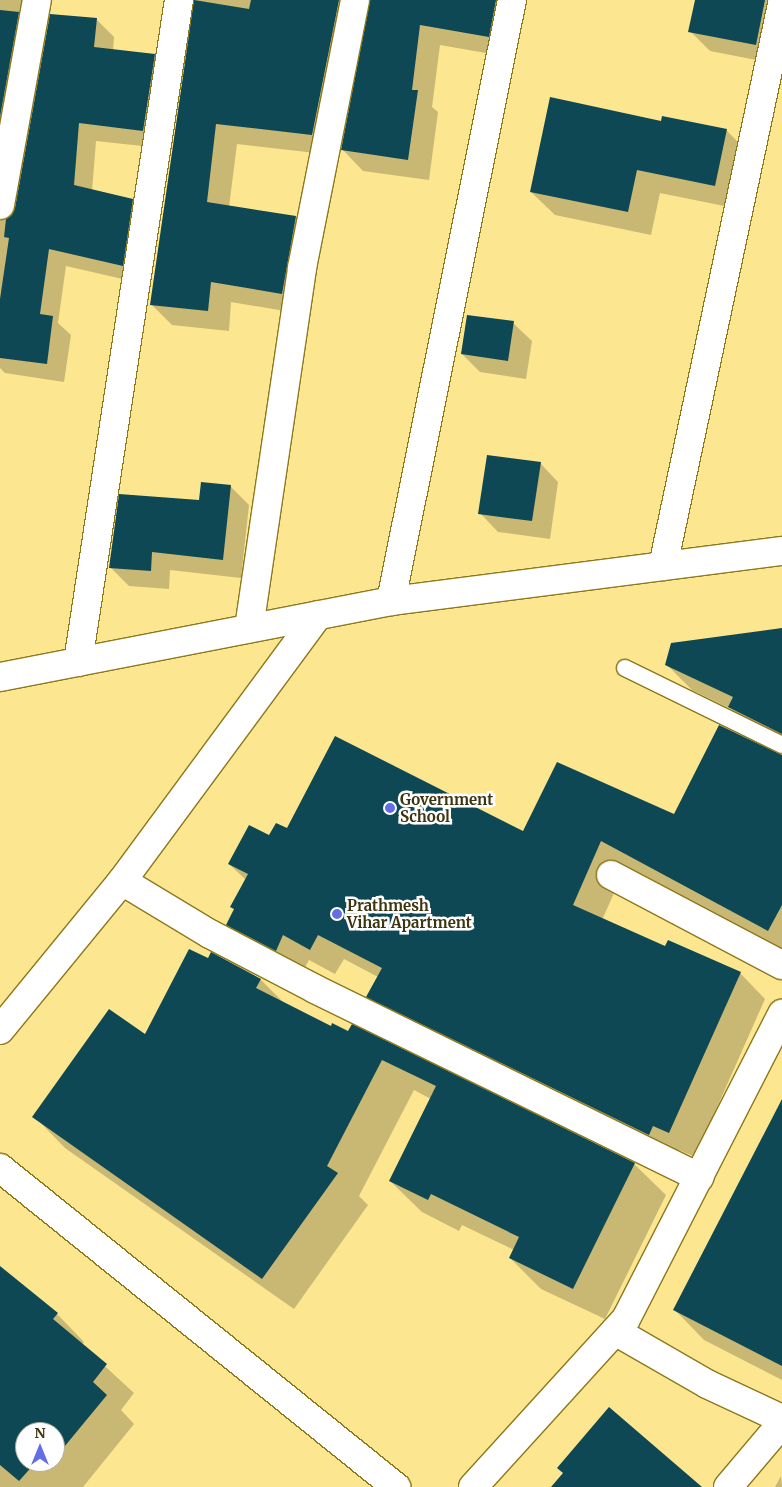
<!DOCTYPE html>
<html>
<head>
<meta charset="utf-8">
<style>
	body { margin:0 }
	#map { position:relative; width:782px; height:1487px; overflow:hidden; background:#fce690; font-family:Merriweather,serif }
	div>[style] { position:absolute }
	.shadow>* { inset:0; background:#0003 }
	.building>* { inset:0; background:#0d4854 }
	.roads { filter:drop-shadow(1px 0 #8d781c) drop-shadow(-1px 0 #8d781c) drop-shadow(0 1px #8d781c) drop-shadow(0 -1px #8d781c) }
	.lane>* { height:16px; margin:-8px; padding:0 8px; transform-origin:8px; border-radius:8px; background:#fff }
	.street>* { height:28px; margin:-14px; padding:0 14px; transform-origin:14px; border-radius:14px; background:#fff }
	.dots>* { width:14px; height:14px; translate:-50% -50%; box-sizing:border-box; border:2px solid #fff; border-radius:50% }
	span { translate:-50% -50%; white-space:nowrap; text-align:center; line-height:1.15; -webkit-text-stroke:5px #fff; paint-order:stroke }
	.poi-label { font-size:15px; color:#3d3410; font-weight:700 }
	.left { translate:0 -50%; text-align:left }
	.north { position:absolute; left:15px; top:1422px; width:50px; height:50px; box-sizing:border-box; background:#fff; border:1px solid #b1ae9f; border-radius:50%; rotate:0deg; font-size:14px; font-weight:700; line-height:20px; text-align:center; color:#3d3410 }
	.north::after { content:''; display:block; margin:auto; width:18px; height:22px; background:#636ee6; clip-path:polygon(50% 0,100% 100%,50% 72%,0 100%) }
</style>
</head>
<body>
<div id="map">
	<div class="shadow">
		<i style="clip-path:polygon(0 0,35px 0,36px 31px,2px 220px,12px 216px,96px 19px,114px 37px,113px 50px,154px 55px,172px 73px,161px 148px,96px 141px,92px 191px,132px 200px,150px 218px,140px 283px,66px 266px,58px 323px,71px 335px,64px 382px,5px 373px,0 368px)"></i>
		<i style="clip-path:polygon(194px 0,339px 0,359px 20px,333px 155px,237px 144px,229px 207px,296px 217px,316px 238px,303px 314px,231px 302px,229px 331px,172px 325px,151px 304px)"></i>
		<i style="clip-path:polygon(376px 0,521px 0,509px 57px,440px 45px,432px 107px,438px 112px,429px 180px,363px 171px,343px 150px)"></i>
		<i style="clip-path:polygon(696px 0,782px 0,777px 64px,710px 51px,690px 31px)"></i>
		<i style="clip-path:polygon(662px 122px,726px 130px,750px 154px,739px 209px,660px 193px,651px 235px,555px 215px,531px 192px)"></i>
		<i style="clip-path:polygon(513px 323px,532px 341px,526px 379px,480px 372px,462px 354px)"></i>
		<i style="clip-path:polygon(540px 463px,558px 482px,550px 539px,498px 532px,480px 513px)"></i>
		<i style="clip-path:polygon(230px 486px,249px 505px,241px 578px,170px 570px,169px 589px,129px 586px,111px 568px,200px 502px)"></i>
		<i style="clip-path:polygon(782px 630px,782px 746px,755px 732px,731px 709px,692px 690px,667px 665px)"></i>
		<i style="clip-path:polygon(782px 755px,782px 949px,626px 866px,602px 920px,666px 948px,740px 973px,765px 999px,695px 1157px,679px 1150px,674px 1159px,393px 1022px,368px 997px,378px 977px,344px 959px,335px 974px,309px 960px,301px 975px,253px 950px,227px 924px,235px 910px,231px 907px,246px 880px,229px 864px,270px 837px,287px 830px,523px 833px,675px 816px)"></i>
		<i style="clip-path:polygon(261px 980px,286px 1005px,331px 1028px,634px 1164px,666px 1195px,605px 1319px,541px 1289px,510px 1258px,514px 1250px,462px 1225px,459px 1231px,422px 1212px,390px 1181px,431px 1099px,414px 1090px,359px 1196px,368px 1205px,294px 1309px,65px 1148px,34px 1116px,146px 1036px)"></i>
		<i style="clip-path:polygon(782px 1102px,782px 1380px,704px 1340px,675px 1310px)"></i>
		<i style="clip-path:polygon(evenodd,0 1268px,57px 1314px,84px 1342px,82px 1345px,134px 1393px,121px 1410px,134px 1424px,83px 1487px,0 1487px,0 1268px,25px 1432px,55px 1432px,55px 1462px,25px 1462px,25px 1432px)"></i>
		<i style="clip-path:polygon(781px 1476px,782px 1487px,775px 1487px)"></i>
	</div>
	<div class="building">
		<i style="clip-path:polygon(194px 0,249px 9px,251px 0,339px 0,312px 135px,216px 124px,207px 202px,296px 216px,282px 294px,211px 282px,208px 311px,150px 305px)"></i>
		<i style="clip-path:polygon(370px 0,496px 0,489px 37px,420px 25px,412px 90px,418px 90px,408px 160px,341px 150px)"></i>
		<i style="clip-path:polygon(695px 0,765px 0,756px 45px,688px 32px)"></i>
		<i style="clip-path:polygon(0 10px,19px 12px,0 117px)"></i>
		<i style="clip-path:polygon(50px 14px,97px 18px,94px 47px,155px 54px,143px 131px,79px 123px,74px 185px,133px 199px,123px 266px,49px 249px,40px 314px,53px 316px,47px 364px,0 358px,0 299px,9px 238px,4px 237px,6px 219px,15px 208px)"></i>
		<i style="clip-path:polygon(550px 97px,661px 121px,662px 116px,727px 129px,715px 186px,637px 170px,628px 212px,530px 192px)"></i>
		<i style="clip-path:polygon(467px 315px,514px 321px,508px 361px,461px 354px)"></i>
		<i style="clip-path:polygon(487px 455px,541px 462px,532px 521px,478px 514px)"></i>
		<i style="clip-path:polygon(201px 482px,231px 485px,223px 560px,152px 552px,151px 571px,109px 568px,119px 494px,199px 500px)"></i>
		<i style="clip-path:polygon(782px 628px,782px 734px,728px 707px,733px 697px,665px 665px,671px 643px)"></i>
		<i style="clip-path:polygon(719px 725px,782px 755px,782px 905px,768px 931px,601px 841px,573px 905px,665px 946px,668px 940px,741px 972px,669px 1133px,653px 1126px,649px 1135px,366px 997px,382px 968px,318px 935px,310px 950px,283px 935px,276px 951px,226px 925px,234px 909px,230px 907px,248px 874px,228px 864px,249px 825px,269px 835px,276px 823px,287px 828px,335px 736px,523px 831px,557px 762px,674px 814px)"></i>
		<i style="clip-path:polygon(189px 949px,208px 958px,211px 952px,261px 979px,256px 988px,331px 1026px,332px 1023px,348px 1031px,352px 1024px,635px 1163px,573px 1289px,509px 1258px,519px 1237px,431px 1194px,428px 1200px,389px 1181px,436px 1086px,382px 1060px,327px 1166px,338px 1173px,262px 1279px,32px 1117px,109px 1009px,145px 1034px)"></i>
		<i style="clip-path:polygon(782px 1099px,782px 1366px,673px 1310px)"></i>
		<i style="clip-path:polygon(0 1266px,58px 1313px,53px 1319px,107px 1364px,93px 1382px,107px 1395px,55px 1458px,55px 1432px,25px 1432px,25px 1462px,36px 1462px,19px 1481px,0 1465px)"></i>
		<i style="clip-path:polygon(609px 1407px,702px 1487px,551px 1487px,563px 1473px,557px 1468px)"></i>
	</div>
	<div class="roads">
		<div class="lane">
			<i style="left:625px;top:668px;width:175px;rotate:26.1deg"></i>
		</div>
		<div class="street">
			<i style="left:0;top:205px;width:208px;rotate:-79.8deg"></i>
			<i style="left:663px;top:566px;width:574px;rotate:-78.04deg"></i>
			<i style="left:391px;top:601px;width:613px;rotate:-78.62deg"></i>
			<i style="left:249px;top:628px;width:364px;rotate:-81.6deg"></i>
			<i style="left:302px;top:268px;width:273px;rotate:-78.8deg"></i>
			<i style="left:78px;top:662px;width:670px;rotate:-81.33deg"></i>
			<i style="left:0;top:677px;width:398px;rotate:-11deg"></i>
			<i style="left:391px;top:601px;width:394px;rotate:-7.3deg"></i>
			<i style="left:611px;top:875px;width:193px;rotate:27.8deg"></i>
			<i style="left:122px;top:881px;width:103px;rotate:31.1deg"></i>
			<i style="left:210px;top:934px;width:119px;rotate:27.6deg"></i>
			<i style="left:315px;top:989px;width:428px;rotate:26.1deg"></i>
			<i style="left:0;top:1030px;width:193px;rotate:-50.7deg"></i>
			<i style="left:122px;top:881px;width:330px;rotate:-53.6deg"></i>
			<i style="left:0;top:1168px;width:509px;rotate:38.85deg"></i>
			<i style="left:615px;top:1331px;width:106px;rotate:29.9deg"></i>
			<i style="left:707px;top:1384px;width:83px;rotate:25deg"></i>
			<i style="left:473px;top:1487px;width:227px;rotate:-47.7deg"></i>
			<i style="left:626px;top:1319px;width:343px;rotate:-62.9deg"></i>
			<i style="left:728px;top:1487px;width:84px;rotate:-49.8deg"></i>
		</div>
	</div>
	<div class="dots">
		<i style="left:390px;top:808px;background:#636ee6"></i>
		<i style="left:337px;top:914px;background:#636ee6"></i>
	</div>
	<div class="poi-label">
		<span class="left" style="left:400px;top:808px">Government<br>School</span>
		<span class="left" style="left:347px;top:914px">Prathmesh<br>Vihar Apartment</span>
	</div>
	<div class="north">N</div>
</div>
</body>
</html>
